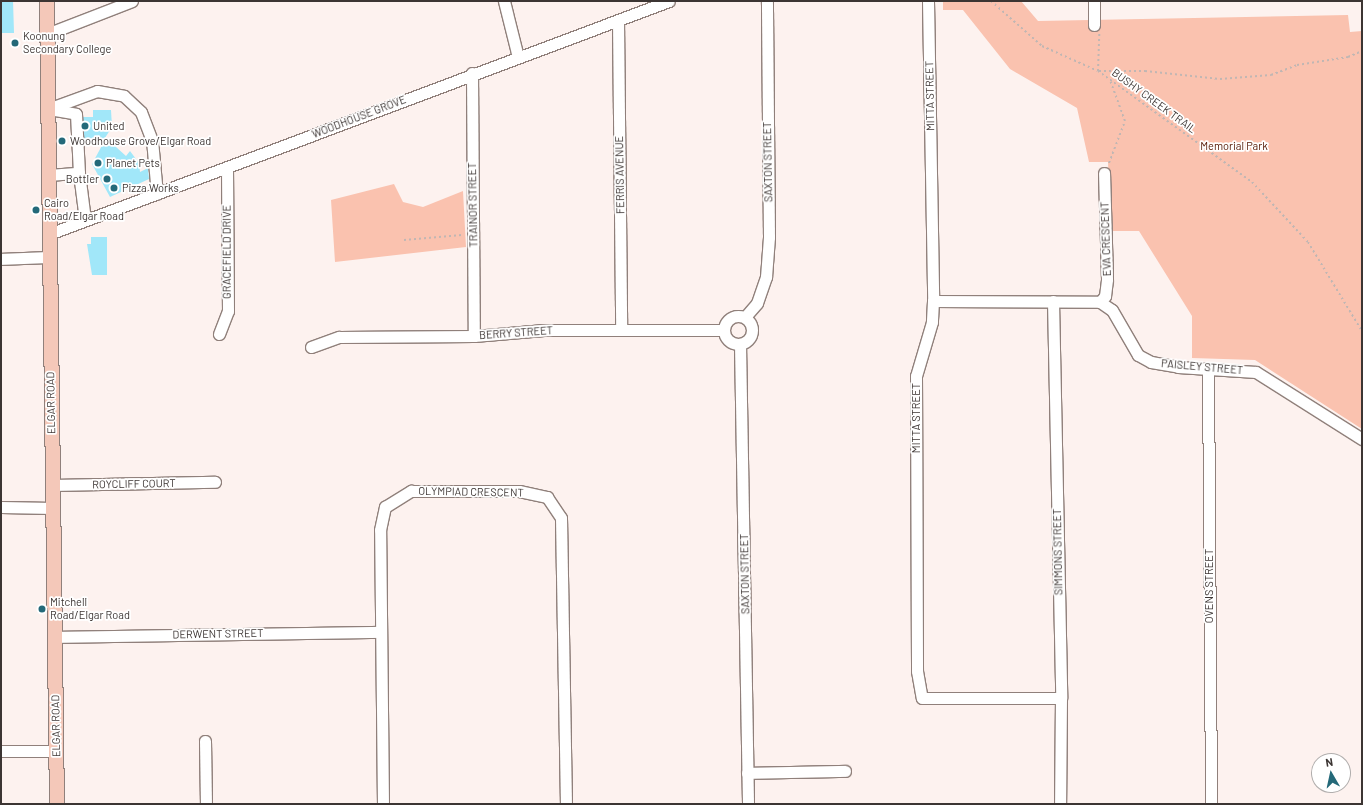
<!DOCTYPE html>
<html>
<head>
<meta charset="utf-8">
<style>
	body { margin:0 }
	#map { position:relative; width:1363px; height:805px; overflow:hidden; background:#fdf2ef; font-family:Barlow,sans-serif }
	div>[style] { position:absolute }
	.green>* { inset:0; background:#fac2af }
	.building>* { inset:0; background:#a1e7f9 }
	.path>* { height:2px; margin-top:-1px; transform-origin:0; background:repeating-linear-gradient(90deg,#c0b6b3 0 2px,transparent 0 5px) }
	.roads { filter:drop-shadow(1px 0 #90807b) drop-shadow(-1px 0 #90807b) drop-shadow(0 1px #90807b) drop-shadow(0 -1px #90807b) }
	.minor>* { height:11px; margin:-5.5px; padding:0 5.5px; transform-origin:5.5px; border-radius:5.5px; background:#fff }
	.minor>.ring { margin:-5.5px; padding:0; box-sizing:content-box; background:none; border:11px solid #fff; border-radius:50% }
	.major>* { height:14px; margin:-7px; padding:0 7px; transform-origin:7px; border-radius:7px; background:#f4c8b9 }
	.dots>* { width:11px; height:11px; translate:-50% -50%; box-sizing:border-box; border:2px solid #fff; border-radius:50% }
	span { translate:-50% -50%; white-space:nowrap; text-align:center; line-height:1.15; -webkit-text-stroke:3.5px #fff; paint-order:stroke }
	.poi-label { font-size:11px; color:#3c3533 }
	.left { translate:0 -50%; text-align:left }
	.right { translate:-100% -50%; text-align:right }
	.street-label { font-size:11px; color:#3c3533 }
	.park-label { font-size:11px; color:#521400 }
	.frame { position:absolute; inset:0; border:2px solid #3c3533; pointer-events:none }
	.north { position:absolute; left:1311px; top:753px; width:40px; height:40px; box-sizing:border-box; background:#fff; border:1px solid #b1aead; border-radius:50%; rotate:351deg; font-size:11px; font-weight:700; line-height:16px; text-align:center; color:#3c3533 }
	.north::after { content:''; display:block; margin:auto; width:14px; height:18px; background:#246979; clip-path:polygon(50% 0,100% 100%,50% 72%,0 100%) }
</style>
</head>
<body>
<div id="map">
	<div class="green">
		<i style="clip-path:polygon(943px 1px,1021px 1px,1038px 21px,1348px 15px,1350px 32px,1362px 31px,1362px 429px,1255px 360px,1192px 358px,1192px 316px,1139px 231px,1111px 231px,1108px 162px,1089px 162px,1077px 108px,1010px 69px,963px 10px,943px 10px)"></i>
		<i style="clip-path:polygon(394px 184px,403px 202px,423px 207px,463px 191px,466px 247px,335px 262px,331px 200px)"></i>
	</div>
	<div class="building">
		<i style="clip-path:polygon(1px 1px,13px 1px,14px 33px,1px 33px)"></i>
		<i style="clip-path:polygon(93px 110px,111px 110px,112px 127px,103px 141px,84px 141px,83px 117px,93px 117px)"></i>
		<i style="clip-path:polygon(106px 138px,126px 156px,130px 151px,139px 163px,140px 172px,148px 168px,149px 179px,110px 197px,92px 164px)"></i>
		<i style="clip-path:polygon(91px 237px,107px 237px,107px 275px,92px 275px,87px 244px,91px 244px)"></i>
	</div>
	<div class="path">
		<i style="left:991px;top:1px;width:68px;rotate:41.4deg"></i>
		<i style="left:1042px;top:46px;width:61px;rotate:24.1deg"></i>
		<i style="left:1098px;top:71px;width:190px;rotate:35.8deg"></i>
		<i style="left:1252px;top:182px;width:82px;rotate:47deg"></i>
		<i style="left:1308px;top:242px;width:104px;rotate:58.8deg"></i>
		<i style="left:1098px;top:71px;width:37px;rotate:-88deg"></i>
		<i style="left:1099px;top:71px;width:46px"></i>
		<i style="left:1145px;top:71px;width:75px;rotate:6.1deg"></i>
		<i style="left:1220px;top:79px;width:51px;rotate:-4.5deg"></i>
		<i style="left:1271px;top:75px;width:28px;rotate:-21deg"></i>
		<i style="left:1297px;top:65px;width:52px;rotate:-8.9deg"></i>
		<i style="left:1348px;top:57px;width:15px;rotate:-23deg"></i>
		<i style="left:1109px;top:163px;width:45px;rotate:-69.1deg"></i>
		<i style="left:1125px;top:121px;width:44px;rotate:-110.1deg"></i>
		<i style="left:404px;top:240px;width:58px;rotate:-4.9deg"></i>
	</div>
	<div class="roads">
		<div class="minor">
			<i style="left:504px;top:1px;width:58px;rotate:76deg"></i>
			<i style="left:928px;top:1px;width:300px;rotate:89deg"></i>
			<i style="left:933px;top:301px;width:21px;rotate:93deg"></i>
			<i style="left:932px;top:322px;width:56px;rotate:106.5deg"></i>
			<i style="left:916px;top:376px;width:295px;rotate:89.8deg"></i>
			<i style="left:917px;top:671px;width:27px;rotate:80deg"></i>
			<i style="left:922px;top:698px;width:139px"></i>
			<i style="left:1094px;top:1px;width:24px;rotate:90deg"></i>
			<i style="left:618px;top:21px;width:309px;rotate:89.4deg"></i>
			<i style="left:47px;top:34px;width:91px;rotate:-21.2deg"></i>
			<i style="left:472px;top:73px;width:263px;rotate:89.6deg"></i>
			<i style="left:48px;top:109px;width:52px;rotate:-20.2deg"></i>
			<i style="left:97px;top:91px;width:27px;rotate:10deg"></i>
			<i style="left:124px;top:96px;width:23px;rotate:43deg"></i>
			<i style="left:141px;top:112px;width:30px;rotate:69deg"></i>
			<i style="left:152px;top:140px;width:54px;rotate:84.7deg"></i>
			<i style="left:49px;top:109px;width:27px;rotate:10deg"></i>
			<i style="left:76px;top:114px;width:59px;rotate:87.1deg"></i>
			<i style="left:48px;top:175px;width:31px;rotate:-4deg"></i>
			<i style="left:79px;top:173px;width:47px;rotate:82.7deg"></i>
			<i style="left:49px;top:234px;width:662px;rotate:-20.6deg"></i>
			<i style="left:1px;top:259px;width:48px;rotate:-2.4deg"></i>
			<i style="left:933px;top:301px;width:167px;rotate:0.3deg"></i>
			<i style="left:1100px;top:302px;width:14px;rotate:34deg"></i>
			<i style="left:1112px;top:310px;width:52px;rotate:60deg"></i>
			<i style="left:1138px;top:355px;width:15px;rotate:28deg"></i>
			<i style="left:1151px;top:362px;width:27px;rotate:10deg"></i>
			<i style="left:1178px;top:367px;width:78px;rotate:3.7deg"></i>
			<i style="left:1256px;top:372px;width:125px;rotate:32.3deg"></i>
			<i style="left:1053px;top:301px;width:397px;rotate:88.8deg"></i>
			<i style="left:1061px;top:698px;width:106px;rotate:90.5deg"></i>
			<i style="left:1100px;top:302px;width:8px;rotate:-50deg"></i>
			<i style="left:1105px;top:296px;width:17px;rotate:-83deg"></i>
			<i style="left:1107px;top:279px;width:106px;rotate:-91.6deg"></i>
			<i class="ring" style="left:724px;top:316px;width:17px;height:17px"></i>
			<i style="left:745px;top:317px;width:18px;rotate:-49deg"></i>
			<i style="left:757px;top:303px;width:28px;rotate:-71deg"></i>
			<i style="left:766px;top:277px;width:40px;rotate:-85.7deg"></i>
			<i style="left:769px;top:237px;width:236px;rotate:-90.5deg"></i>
			<i style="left:219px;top:334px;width:25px;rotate:-69deg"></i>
			<i style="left:228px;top:311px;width:144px;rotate:-90.4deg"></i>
			<i style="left:740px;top:344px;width:460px;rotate:89deg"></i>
			<i style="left:311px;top:347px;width:30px;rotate:-20deg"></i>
			<i style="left:339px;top:337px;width:135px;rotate:-0.4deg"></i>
			<i style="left:474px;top:336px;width:70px;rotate:-4.9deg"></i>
			<i style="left:544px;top:330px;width:180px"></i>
			<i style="left:1208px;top:369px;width:435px;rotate:89.6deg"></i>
			<i style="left:52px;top:485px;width:163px;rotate:-1.1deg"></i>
			<i style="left:1px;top:507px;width:52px;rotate:1.1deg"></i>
			<i style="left:55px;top:637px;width:326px;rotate:-0.9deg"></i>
			<i style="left:205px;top:741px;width:63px;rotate:89.1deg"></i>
			<i style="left:1px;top:751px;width:55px"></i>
			<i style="left:747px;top:773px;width:98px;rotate:-1.2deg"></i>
			<i style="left:383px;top:804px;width:274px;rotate:-90.6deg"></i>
			<i style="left:380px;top:530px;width:24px;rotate:-78deg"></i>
			<i style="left:385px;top:507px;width:31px;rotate:-32deg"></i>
			<i style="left:411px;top:491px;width:108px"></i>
			<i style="left:519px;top:491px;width:29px;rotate:12deg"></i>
			<i style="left:547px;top:497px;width:25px;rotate:56deg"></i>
			<i style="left:561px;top:518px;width:286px;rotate:89deg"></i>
		</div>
		<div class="major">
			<i style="left:47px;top:1px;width:803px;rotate:89.29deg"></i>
		</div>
	</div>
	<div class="dots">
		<i style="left:15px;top:43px;background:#246979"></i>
		<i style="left:85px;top:126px;background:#246979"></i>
		<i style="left:62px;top:141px;background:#246979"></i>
		<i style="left:98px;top:163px;background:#246979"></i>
		<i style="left:107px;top:179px;background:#246979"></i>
		<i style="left:114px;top:188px;background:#246979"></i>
		<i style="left:36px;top:210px;background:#246979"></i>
		<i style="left:42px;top:609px;background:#246979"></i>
	</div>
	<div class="poi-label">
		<span class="left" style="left:23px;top:43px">Koonung<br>Secondary College</span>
		<span class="left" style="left:93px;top:126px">United</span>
		<span class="left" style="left:70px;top:141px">Woodhouse Grove/Elgar Road</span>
		<span class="left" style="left:106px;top:163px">Planet Pets</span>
		<span class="right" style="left:99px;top:179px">Bottler</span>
		<span class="left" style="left:122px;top:188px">Pizza Works</span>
		<span class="left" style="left:44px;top:210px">Cairo<br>Road/Elgar Road</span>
		<span class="left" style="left:50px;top:609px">Mitchell<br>Road/Elgar Road</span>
	</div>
	<div class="street-label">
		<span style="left:930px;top:96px;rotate:-91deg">MITTA STREET</span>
		<span style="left:1154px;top:101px;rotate:36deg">BUSHY CREEK TRAIL</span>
		<span style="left:359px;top:117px;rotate:-21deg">WOODHOUSE GROVE</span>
		<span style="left:768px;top:162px;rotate:-91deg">SAXTON STREET</span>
		<span style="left:620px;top:175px;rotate:-91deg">FERRIS AVENUE</span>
		<span style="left:473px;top:205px;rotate:-91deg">TRAINOR STREET</span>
		<span style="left:1106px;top:239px;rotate:-92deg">EVA CRESCENT</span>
		<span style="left:227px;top:252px;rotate:-90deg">GRACEFIELD DRIVE</span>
		<span style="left:516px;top:333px;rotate:-4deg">BERRY STREET</span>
		<span style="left:1202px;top:367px;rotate:5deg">PAISLEY STREET</span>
		<span style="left:51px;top:403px;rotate:-91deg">ELGAR ROAD</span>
		<span style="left:916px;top:418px;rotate:-90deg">MITTA STREET</span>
		<span style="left:134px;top:484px;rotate:-1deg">ROYCLIFF COURT</span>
		<span style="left:471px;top:492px;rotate:1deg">OLYMPIAD CRESCENT</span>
		<span style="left:1058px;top:552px;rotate:-91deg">SIMMONS STREET</span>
		<span style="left:745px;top:574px;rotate:-91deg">SAXTON STREET</span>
		<span style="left:1209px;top:586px;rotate:-90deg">OVENS STREET</span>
		<span style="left:218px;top:634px;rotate:-1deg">DERWENT STREET</span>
		<span style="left:56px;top:726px;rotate:-91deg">ELGAR ROAD</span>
	</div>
	<div class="park-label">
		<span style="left:1234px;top:146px">Memorial Park</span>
	</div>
	<div class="frame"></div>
	<div class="north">N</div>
</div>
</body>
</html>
